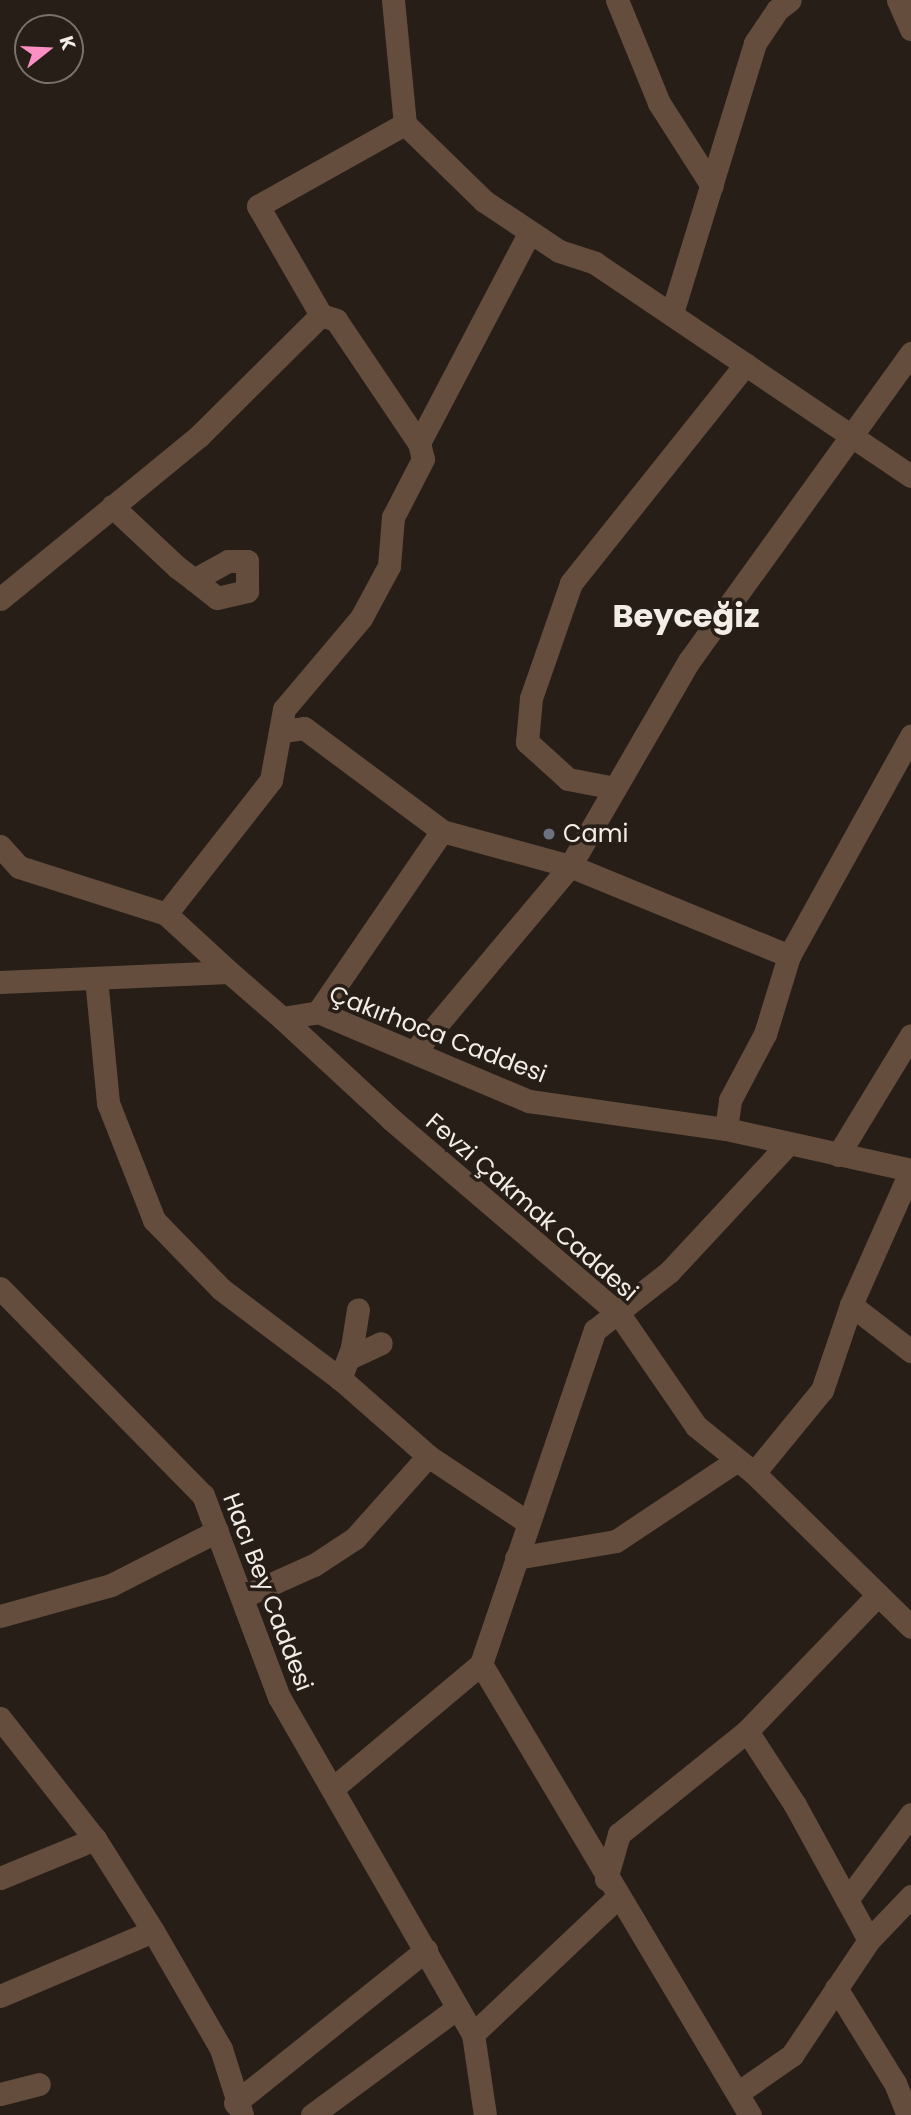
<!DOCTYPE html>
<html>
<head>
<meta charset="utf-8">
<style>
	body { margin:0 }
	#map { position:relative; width:911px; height:2115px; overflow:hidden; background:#271e18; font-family:Poppins,sans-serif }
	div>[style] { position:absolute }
	.minor>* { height:23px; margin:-11.5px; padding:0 11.5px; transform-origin:11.5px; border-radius:11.5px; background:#644d3d }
	.dots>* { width:19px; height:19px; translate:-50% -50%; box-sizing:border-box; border:4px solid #271e18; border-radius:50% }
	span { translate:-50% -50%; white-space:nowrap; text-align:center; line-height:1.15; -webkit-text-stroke:7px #271e18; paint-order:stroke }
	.poi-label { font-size:24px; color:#f3ede8 }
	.left { translate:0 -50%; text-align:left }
	.street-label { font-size:24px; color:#f3ede8 }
	.district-label { font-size:32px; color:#f3ede8; font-weight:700 }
	.north { position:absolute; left:14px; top:14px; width:70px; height:70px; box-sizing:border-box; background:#271e18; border:2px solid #79716b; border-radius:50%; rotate:72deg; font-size:19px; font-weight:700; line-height:28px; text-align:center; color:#f3ede8 }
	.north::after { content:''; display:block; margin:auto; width:24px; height:32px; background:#fc8fc3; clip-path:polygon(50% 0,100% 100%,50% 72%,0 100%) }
</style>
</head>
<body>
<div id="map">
	<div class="minor">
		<i style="left:393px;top:0;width:125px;rotate:84.5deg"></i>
		<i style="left:617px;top:0;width:111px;rotate:67.8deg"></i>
		<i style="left:659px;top:103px;width:98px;rotate:57.4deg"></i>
		<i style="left:898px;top:0;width:32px;rotate:66deg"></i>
		<i style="left:672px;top:313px;width:282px;rotate:-72.9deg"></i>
		<i style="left:755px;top:43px;width:40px;rotate:-56deg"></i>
		<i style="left:777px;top:10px;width:16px;rotate:-38deg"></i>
		<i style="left:321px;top:315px;width:126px;rotate:-120deg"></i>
		<i style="left:258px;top:206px;width:168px;rotate:-29.2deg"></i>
		<i style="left:405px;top:124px;width:110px;rotate:44.3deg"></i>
		<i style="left:484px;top:201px;width:90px;rotate:33.7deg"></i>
		<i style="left:559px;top:251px;width:38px;rotate:18deg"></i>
		<i style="left:595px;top:263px;width:381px;rotate:34deg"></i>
		<i style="left:419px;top:443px;width:238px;rotate:-62.3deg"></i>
		<i style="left:112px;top:506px;width:89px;rotate:43.2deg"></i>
		<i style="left:177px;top:567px;width:21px;rotate:37deg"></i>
		<i style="left:194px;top:580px;width:29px;rotate:38deg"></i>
		<i style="left:217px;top:598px;width:31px;rotate:-13deg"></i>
		<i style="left:247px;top:591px;width:30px;rotate:-90deg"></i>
		<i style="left:247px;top:561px;width:19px;rotate:180deg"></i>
		<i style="left:228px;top:561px;width:39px;rotate:151deg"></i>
		<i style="left:0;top:599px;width:257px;rotate:-39.3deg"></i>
		<i style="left:199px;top:436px;width:172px;rotate:-44.8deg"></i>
		<i style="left:321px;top:315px;width:16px;rotate:18deg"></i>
		<i style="left:336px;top:320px;width:148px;rotate:56deg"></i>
		<i style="left:419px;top:443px;width:16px;rotate:76deg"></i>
		<i style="left:423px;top:459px;width:65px;rotate:117.3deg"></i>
		<i style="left:393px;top:517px;width:49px;rotate:94.7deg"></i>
		<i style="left:389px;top:566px;width:59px;rotate:118.3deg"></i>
		<i style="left:361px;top:618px;width:119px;rotate:130.2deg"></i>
		<i style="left:284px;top:709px;width:72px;rotate:100.4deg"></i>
		<i style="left:271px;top:780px;width:170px;rotate:128.1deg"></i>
		<i style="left:283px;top:731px;width:21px;rotate:-8deg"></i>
		<i style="left:304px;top:728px;width:172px;rotate:36.7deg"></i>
		<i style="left:442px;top:831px;width:133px;rotate:15.3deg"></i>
		<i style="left:570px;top:866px;width:237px;rotate:22.3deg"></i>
		<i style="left:615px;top:788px;width:48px;rotate:-169.2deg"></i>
		<i style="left:568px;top:779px;width:55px;rotate:-137.9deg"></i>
		<i style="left:527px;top:742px;width:44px;rotate:-84.8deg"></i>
		<i style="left:531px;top:698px;width:122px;rotate:-70.8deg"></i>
		<i style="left:571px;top:583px;width:280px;rotate:-51.4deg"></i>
		<i style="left:0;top:846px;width:28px;rotate:48deg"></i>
		<i style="left:19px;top:867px;width:154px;rotate:17.7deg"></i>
		<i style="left:166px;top:914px;width:86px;rotate:42.6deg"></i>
		<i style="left:96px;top:978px;width:126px;rotate:84.5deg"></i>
		<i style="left:108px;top:1103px;width:126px;rotate:68.5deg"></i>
		<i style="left:154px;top:1220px;width:96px;rotate:45.8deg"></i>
		<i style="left:221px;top:1289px;width:153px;rotate:37deg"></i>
		<i style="left:343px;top:1381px;width:113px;rotate:41.4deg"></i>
		<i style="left:428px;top:1456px;width:118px;rotate:33.6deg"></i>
		<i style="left:0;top:982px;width:229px;rotate:-2.5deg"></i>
		<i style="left:229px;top:972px;width:70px;rotate:41deg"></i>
		<i style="left:282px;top:1018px;width:36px;rotate:-9deg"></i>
		<i style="left:318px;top:1012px;width:229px;rotate:22.9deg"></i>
		<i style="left:529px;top:1101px;width:199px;rotate:8.1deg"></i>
		<i style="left:726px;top:1129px;width:189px;rotate:12.5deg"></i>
		<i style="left:911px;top:1170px;width:148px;rotate:114deg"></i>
		<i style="left:851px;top:1305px;width:90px;rotate:108.8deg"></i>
		<i style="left:822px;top:1390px;width:107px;rotate:129.3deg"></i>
		<i style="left:318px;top:1012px;width:219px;rotate:-55.6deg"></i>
		<i style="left:282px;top:1018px;width:150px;rotate:42.8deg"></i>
		<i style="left:392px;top:1120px;width:299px;rotate:40.5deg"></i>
		<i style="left:619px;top:1314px;width:136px;rotate:55.5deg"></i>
		<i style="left:696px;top:1426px;width:75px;rotate:39deg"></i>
		<i style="left:754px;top:1473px;width:220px;rotate:44.4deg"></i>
		<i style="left:414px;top:1052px;width:243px;rotate:-50deg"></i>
		<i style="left:570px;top:866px;width:237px;rotate:-59.9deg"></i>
		<i style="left:689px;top:661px;width:380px;rotate:-54.2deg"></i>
		<i style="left:726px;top:1129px;width:29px;rotate:-82deg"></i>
		<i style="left:730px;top:1100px;width:75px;rotate:-62.1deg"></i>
		<i style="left:765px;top:1034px;width:82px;rotate:-72.9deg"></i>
		<i style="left:789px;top:956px;width:252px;rotate:-61deg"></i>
		<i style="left:838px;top:1155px;width:140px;rotate:-58.7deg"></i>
		<i style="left:0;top:1288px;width:290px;rotate:45.6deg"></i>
		<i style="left:203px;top:1495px;width:216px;rotate:69.4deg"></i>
		<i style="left:279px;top:1697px;width:389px;rotate:60.1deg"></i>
		<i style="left:473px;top:2034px;width:82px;rotate:81.6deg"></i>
		<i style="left:851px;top:1305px;width:76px;rotate:37.5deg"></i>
		<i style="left:349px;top:1358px;width:35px;rotate:-25deg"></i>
		<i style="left:340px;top:1379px;width:34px;rotate:-69deg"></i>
		<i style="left:352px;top:1347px;width:38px;rotate:-81deg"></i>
		<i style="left:516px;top:1558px;width:101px;rotate:-9.6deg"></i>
		<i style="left:616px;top:1541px;width:144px;rotate:-33.7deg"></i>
		<i style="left:242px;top:1597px;width:79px;rotate:-24deg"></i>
		<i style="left:314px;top:1565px;width:49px;rotate:-33.4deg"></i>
		<i style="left:355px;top:1538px;width:110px;rotate:-48.3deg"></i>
		<i style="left:0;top:1616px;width:115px;rotate:-15.6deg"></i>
		<i style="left:111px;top:1585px;width:119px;rotate:-27deg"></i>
		<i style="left:481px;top:1664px;width:525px;rotate:59.19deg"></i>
		<i style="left:0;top:1718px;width:154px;rotate:51.9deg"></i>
		<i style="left:95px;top:1839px;width:109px;rotate:57.8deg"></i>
		<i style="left:153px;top:1931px;width:136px;rotate:60deg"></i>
		<i style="left:221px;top:2049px;width:69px;rotate:72.3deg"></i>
		<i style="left:747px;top:1731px;width:88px;rotate:57deg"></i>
		<i style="left:795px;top:1805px;width:154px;rotate:61.3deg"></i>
		<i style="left:332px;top:1789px;width:194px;rotate:-40deg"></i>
		<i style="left:481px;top:1664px;width:353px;rotate:-71.2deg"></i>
		<i style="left:595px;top:1330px;width:94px;rotate:-38.1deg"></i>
		<i style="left:669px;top:1272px;width:176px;rotate:-47.1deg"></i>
		<i style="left:0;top:1878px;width:103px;rotate:-22.3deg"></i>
		<i style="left:606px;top:1879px;width:47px;rotate:-73.9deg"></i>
		<i style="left:619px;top:1834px;width:164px;rotate:-38.8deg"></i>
		<i style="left:747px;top:1731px;width:189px;rotate:-46.1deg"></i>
		<i style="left:847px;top:1900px;width:107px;rotate:-53.3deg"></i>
		<i style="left:836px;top:1988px;width:112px;rotate:58.2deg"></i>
		<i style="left:895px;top:2083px;width:35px;rotate:68deg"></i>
		<i style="left:0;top:1996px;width:166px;rotate:-23deg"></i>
		<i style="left:473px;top:2034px;width:198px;rotate:-43.4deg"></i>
		<i style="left:739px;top:2092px;width:65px;rotate:-34.9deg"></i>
		<i style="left:792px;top:2055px;width:138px;rotate:-56.2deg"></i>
		<i style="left:869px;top:1940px;width:61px;rotate:-46.3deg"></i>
		<i style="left:0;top:2094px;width:40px;rotate:-14.4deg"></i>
		<i style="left:235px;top:2103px;width:245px;rotate:-38.7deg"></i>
		<i style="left:312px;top:2115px;width:179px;rotate:-36.4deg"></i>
	</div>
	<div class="dots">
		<i style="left:549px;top:834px;background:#6b7280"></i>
	</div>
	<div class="poi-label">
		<span class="left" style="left:563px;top:834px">Cami</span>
	</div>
	<div class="street-label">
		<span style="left:438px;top:1034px;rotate:21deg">Çakırhoca Caddesi</span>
		<span style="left:532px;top:1207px;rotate:41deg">Fevzi Çakmak Caddesi</span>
		<span style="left:268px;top:1592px;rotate:69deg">Hacı Bey Caddesi</span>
	</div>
	<div class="district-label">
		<span style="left:686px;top:616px">Beyceğiz</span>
	</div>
	<div class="north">K</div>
</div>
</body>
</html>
